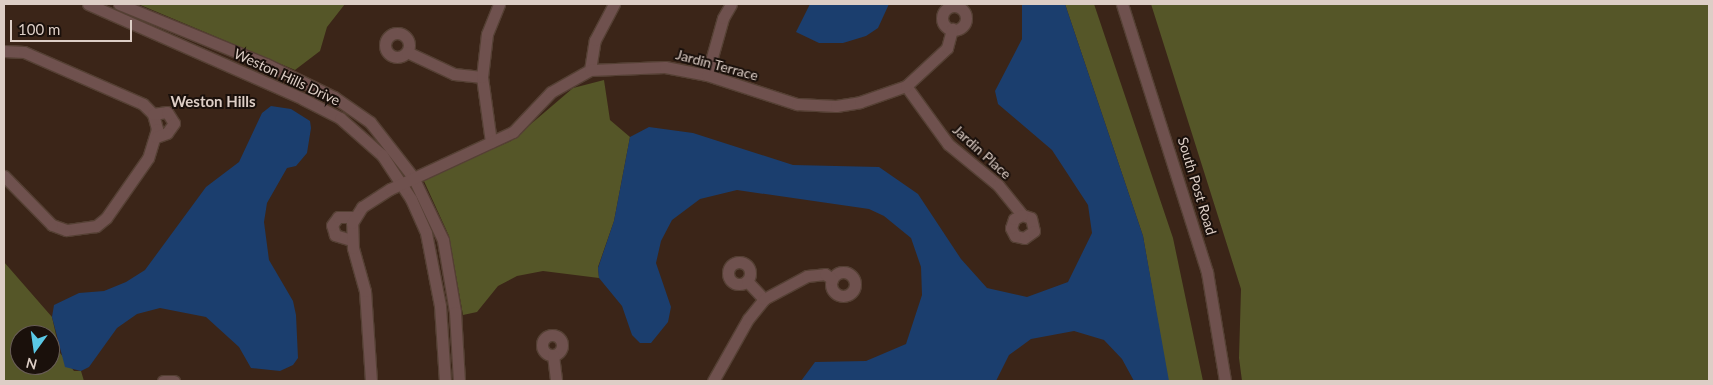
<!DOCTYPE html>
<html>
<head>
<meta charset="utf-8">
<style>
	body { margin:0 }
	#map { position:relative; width:1713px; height:385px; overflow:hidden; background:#3b2518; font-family:Lato,sans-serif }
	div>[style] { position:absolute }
	.green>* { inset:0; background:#555628 }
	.water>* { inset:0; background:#1b3e6e }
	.roads { filter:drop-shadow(1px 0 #554034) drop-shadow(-1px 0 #554034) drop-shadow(0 1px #554034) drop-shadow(0 -1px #554034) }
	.minor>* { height:11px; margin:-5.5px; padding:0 5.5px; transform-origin:5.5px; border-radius:5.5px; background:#6f514e }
	.minor>.ring { margin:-5.5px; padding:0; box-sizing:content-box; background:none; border:11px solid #6f514e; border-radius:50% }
	span { translate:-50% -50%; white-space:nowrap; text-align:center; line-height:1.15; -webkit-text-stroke:4px #1a100b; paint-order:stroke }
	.street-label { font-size:14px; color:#ddcec6 }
	.neighbourhood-label { font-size:15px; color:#ddcec6; font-weight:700 }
	.frame { position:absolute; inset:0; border:5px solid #ddcec6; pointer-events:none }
	.north { position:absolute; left:10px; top:325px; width:50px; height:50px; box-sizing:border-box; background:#1a100b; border:1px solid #685c56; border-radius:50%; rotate:194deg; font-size:14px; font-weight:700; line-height:20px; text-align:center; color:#ddcec6 }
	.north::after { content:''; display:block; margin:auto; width:18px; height:22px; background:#5ac8e6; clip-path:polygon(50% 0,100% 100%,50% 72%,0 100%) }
	.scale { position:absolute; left:10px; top:20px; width:122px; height:22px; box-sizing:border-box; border:2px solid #ddcec6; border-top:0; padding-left:6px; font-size:15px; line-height:18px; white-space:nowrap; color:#ddcec6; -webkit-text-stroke:4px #1a100b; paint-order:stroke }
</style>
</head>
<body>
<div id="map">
	<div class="green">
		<i style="clip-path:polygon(138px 4px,345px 4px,327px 27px,320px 51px,295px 70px)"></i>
		<i style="clip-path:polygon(1065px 4px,1094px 4px,1173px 238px,1203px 381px,1168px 381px,1143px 236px)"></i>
		<i style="clip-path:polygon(1151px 4px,1709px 4px,1709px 381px,1242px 381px,1239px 358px,1241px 289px)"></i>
		<i style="clip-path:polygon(604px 80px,610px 120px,630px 137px,614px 221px,598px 267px,599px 278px,543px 271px,517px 276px,498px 286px,477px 312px,463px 315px,449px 236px,423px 179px,511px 141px,573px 88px)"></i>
		<i style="clip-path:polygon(evenodd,4px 262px,52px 317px,60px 353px,74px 371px,81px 371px,84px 381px,4px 381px,4px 262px,20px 335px,50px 335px,50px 365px,20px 365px,20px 335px)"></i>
	</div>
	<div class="water">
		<i style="clip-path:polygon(810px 4px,889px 4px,878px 28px,866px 36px,843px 43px,819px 43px,796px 32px)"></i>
		<i style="clip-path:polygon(1022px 4px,1065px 4px,1143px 236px,1169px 381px,1134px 381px,1122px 359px,1104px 340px,1074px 331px,1031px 339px,1009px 355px,996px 381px,801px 381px,815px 362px,866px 361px,906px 344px,922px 295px,921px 267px,911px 238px,884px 216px,869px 209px,737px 190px,700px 199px,672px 220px,661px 241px,656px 263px,671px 307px,668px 322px,651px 343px,640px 343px,632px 335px,622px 306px,599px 278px,598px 268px,614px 221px,630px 137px,649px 127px,693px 133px,793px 165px,879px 167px,918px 194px,961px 259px,987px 288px,1027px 297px,1068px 282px,1092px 233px,1088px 205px,1052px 150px,998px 104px,995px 91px,1022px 39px)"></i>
		<i style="clip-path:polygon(271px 106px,291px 109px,310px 121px,311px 128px,307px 153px,296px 166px,287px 168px,267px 203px,264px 222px,269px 260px,293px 301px,296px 315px,298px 358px,293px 365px,280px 371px,251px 368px,239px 347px,206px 317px,160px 308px,137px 314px,117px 328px,89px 367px,81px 371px,65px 367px,52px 317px,54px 305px,79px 293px,104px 291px,126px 282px,145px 270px,206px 187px,239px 162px,262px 113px)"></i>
	</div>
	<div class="roads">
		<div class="minor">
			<i style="left:88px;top:4px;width:235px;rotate:23.8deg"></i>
			<i style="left:303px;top:99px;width:42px;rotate:27.2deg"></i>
			<i style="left:340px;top:118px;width:56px;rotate:41.4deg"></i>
			<i style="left:382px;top:155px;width:53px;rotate:56.6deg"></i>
			<i style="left:411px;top:199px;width:37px;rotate:66deg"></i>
			<i style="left:426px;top:233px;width:74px;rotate:79.1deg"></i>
			<i style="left:440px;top:306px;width:75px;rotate:86.2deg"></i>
			<i style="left:119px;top:4px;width:159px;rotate:22.2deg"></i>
			<i style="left:266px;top:64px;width:76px;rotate:25.9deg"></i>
			<i style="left:334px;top:97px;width:44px;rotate:34.8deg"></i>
			<i style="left:370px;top:122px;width:70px;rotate:52deg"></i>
			<i style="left:413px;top:177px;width:70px;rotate:64.5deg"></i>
			<i style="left:443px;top:240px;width:73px;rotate:80.5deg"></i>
			<i style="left:455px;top:312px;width:69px;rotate:86.7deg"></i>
			<i style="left:1122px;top:4px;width:281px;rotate:72.4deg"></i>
			<i style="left:1207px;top:272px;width:110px;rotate:80.6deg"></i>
			<i class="ring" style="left:942px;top:6px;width:13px;height:13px"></i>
			<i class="ring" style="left:385px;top:33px;width:13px;height:13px"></i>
			<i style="left:4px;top:51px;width:20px;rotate:3deg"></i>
			<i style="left:24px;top:52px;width:130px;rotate:23.6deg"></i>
			<i style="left:143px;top:104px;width:14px;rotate:45deg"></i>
			<i style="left:153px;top:114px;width:16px;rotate:75deg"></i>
			<i style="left:157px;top:129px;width:30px;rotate:107deg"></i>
			<i style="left:148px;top:158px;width:73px;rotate:125deg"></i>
			<i style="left:106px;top:218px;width:13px;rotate:141deg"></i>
			<i style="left:96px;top:226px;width:30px;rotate:172deg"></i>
			<i style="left:66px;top:230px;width:15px;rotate:-160deg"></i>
			<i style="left:52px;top:225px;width:69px;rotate:-134.4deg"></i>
			<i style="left:407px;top:52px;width:52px;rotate:25.1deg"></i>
			<i style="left:454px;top:74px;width:28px;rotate:6deg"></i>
			<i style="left:590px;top:70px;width:30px;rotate:-81deg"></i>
			<i style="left:595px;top:40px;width:41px;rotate:-62.2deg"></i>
			<i style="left:707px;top:75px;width:59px;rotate:-74.3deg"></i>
			<i style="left:723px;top:18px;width:16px;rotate:-60deg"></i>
			<i style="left:906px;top:86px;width:72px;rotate:54.1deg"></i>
			<i style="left:948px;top:144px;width:65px;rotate:39.4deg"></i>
			<i style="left:998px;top:185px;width:38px;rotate:51deg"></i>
			<i style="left:1022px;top:215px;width:9px;rotate:18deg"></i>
			<i style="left:1031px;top:218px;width:13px;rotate:77deg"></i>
			<i style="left:1034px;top:231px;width:12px;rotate:145deg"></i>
			<i style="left:1024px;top:238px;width:9px;rotate:-167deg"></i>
			<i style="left:1015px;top:236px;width:9px;rotate:-117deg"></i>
			<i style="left:1011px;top:228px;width:9px;rotate:-72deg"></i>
			<i style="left:1014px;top:219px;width:9px;rotate:-27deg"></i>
			<i style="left:153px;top:114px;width:14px;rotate:-8deg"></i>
			<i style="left:167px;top:112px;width:13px;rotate:58deg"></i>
			<i style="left:174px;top:123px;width:12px;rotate:125deg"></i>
			<i style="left:167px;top:133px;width:12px;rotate:160deg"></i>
			<i style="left:491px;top:142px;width:66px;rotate:-97.9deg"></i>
			<i style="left:482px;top:77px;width:43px;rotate:-83.4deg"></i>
			<i style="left:487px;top:34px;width:32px;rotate:-68deg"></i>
			<i style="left:351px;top:240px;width:17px;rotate:-163deg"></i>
			<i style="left:335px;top:235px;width:10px;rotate:-107deg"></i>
			<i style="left:332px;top:225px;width:10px;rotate:-53deg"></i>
			<i style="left:338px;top:217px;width:16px"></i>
			<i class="ring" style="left:728px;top:262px;width:11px;height:11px"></i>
			<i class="ring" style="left:831px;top:272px;width:13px;height:13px"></i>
			<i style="left:747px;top:281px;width:25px;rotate:47deg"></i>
			<i class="ring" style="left:542px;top:335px;width:9px;height:9px"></i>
			<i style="left:553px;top:355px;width:26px;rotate:83deg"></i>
			<i style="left:163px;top:381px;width:11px"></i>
			<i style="left:371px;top:381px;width:90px;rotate:-93.8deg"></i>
			<i style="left:365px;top:291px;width:45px;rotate:-105.6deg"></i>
			<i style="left:353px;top:248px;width:25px;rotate:-92deg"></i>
			<i style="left:352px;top:223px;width:19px;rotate:-58deg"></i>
			<i style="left:362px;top:207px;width:33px;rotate:-33deg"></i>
			<i style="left:390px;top:189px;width:136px;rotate:-24.9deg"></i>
			<i style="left:513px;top:132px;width:55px;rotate:-46.5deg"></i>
			<i style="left:551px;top:92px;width:45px;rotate:-29.4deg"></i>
			<i style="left:590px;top:70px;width:75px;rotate:-2.3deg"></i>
			<i style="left:665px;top:67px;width:43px;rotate:10.8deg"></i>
			<i style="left:707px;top:75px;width:95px;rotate:17.9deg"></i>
			<i style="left:797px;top:104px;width:39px;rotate:3deg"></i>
			<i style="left:836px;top:106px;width:24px;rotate:-9deg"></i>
			<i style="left:860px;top:102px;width:49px;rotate:-19.2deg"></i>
			<i style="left:906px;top:86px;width:56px;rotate:-42.8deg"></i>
			<i style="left:947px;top:48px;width:20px;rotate:-75deg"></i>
			<i style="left:713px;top:381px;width:71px;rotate:-60.6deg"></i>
			<i style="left:748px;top:319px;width:26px;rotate:-51deg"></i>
			<i style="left:764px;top:299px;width:49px;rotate:-28.1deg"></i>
			<i style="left:807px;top:276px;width:18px;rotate:-6deg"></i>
			<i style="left:825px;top:274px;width:9px;rotate:36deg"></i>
		</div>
	</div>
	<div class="street-label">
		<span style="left:717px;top:65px;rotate:15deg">Jardin Terrace</span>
		<span style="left:287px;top:77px;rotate:25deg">Weston Hills Drive</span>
		<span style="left:982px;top:152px;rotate:42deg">Jardin Place</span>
		<span style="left:1197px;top:186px;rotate:73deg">South Post Road</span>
	</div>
	<div class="neighbourhood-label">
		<span style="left:213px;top:102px">Weston Hills</span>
	</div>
	<div class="frame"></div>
	<div class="north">N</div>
	<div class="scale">100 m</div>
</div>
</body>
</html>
